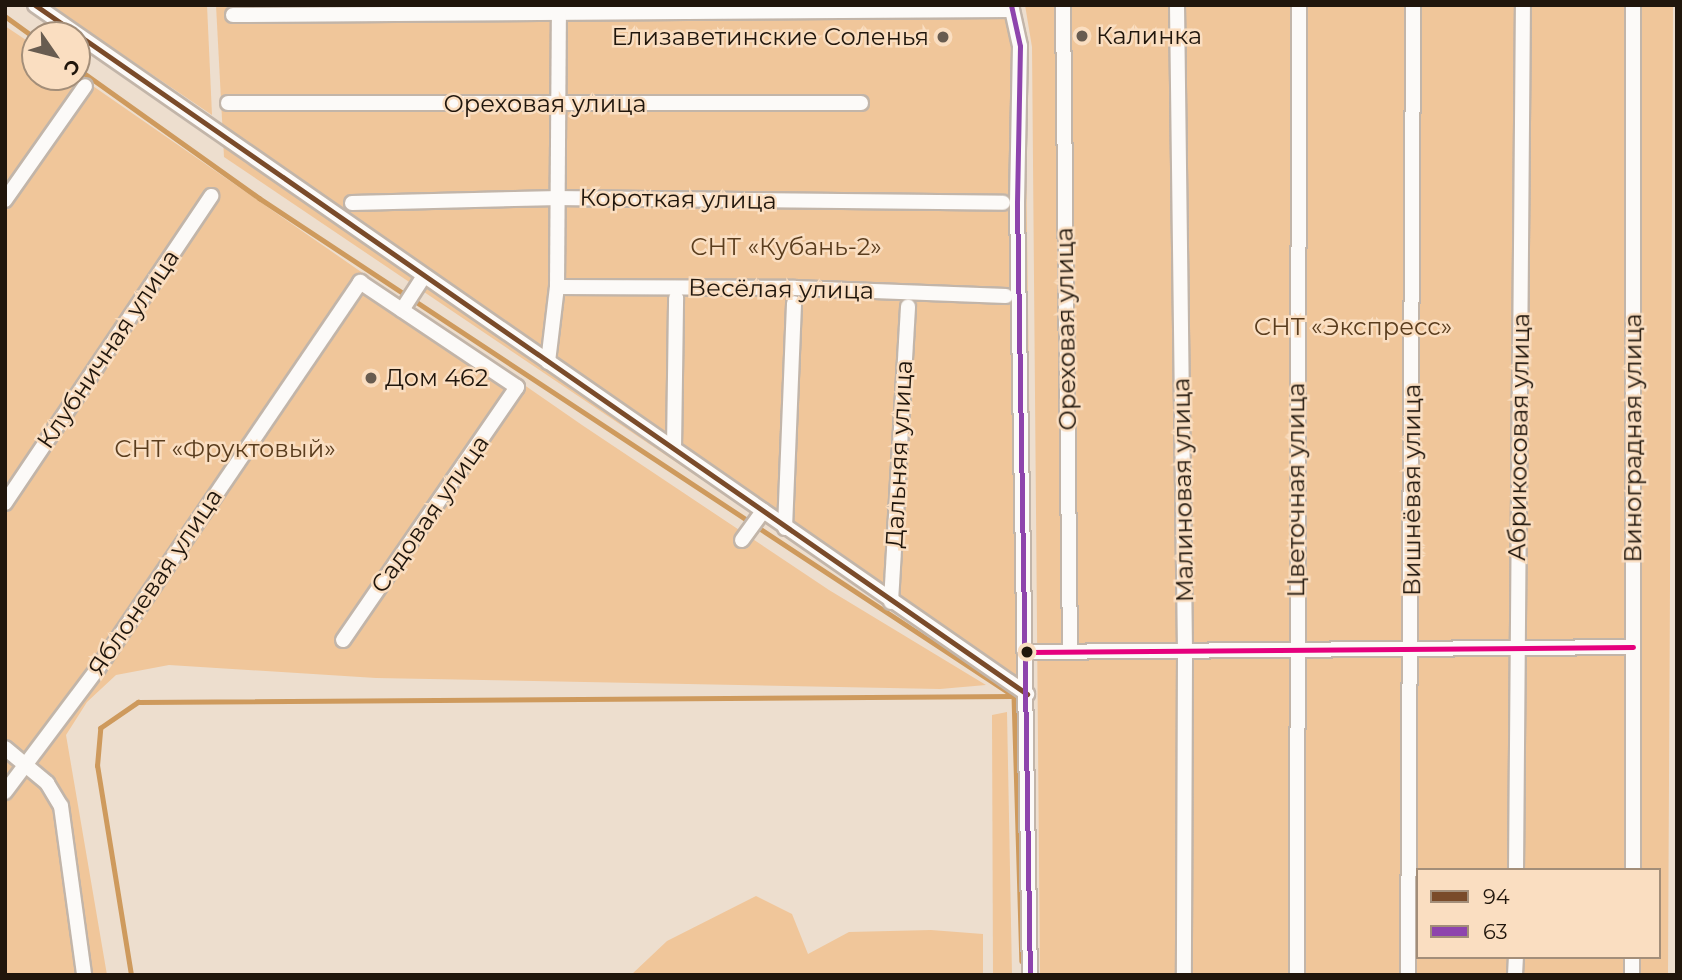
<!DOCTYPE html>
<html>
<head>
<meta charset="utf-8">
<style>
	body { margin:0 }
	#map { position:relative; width:1682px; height:980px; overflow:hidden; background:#eddece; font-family:Montserrat,sans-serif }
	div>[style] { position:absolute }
	.green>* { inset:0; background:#f0c69a }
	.stream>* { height:4.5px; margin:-2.25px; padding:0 2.25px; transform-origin:2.25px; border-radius:2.25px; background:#ce9a5d }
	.roads { filter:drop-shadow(2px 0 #c2b5a9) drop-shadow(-2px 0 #c2b5a9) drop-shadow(0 2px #c2b5a9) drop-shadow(0 -2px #c2b5a9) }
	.minor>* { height:14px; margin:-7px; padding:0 7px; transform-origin:7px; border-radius:7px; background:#fcfaf8 }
	.bus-1>* { height:5px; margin:-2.5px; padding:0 2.5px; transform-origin:2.5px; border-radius:2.5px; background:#7a4b2a }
	.bus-2>* { height:5px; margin:-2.5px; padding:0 2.5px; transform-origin:2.5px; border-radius:2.5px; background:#8e44ad }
	.bus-3>* { height:5px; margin:-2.5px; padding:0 2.5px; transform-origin:2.5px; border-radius:2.5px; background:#e5007d }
	.dots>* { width:19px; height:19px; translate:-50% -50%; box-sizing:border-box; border:4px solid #fadec1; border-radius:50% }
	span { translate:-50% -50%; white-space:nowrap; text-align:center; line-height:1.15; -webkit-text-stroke:5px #fadec1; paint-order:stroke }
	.poi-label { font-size:24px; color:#20160c }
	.left { translate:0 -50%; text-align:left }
	.right { translate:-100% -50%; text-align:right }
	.street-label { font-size:24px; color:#20160c }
	.park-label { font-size:24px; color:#5a3d1e }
	.frame { position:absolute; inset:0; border:7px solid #20160c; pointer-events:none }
	.legend { position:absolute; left:1416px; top:868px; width:245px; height:91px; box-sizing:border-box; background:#fadec1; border:2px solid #a38e79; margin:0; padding:9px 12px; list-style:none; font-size:21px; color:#20160c }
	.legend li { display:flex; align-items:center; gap:14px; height:35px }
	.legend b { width:35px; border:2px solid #a38e79 }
	.north { position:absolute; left:21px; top:21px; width:70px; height:70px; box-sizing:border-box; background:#fadec1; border:2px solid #a38e79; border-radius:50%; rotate:125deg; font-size:19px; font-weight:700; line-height:28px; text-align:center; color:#20160c }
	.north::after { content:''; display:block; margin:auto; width:24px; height:32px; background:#685c50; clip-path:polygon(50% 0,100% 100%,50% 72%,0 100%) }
</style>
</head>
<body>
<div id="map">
	<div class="green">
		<i style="clip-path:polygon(51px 5px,207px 5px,212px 115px,70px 19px)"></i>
		<i style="clip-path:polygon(216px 5px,1018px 5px,1025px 70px,1033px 703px,224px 157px)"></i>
		<i style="clip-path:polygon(evenodd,1025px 5px,1673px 5px,1668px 975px,1040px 975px,1032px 47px,1025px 5px,1418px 870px,1659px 870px,1659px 957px,1418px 957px,1418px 870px)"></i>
		<i style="clip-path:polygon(5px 26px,35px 46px,35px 77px,77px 75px,582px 425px,829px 590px,986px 685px,940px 689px,376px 678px,169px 665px,116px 675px,87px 702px,66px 735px,107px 975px,5px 975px)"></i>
		<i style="clip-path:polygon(1007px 712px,1012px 975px,993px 975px,992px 715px)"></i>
		<i style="clip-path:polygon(756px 896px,792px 914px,808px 954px,849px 932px,931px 930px,983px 934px,983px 975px,631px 975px,667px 941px)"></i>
	</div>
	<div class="stream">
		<i style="left:5px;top:16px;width:37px;rotate:36deg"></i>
		<i style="left:77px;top:68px;width:224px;rotate:35.5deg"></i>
		<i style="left:259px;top:198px;width:904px;rotate:33.41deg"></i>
		<i style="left:1014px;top:696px;width:265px;rotate:88.3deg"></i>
		<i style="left:131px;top:975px;width:212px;rotate:-99.2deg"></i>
		<i style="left:97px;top:766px;width:38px;rotate:-85deg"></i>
		<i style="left:100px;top:728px;width:46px;rotate:-34.4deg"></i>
		<i style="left:138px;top:702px;width:876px;rotate:-0.39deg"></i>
	</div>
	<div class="roads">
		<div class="minor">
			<i style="left:35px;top:5px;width:1208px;rotate:34.78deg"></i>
			<i style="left:1011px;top:5px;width:42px;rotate:77.6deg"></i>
			<i style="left:1020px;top:46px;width:157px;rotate:91.1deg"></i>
			<i style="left:1017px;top:203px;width:772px;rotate:89.04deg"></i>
			<i style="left:1063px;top:5px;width:647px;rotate:89.38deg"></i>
			<i style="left:1177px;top:5px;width:648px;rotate:89.29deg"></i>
			<i style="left:1185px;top:653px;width:322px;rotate:90.2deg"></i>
			<i style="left:233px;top:15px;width:779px;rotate:-0.37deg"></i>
			<i style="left:228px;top:103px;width:633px"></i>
			<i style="left:5px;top:200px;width:139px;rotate:-54.9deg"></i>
			<i style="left:352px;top:203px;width:208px;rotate:-1.4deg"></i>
			<i style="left:560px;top:198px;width:443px;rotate:0.6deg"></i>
			<i style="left:557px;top:287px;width:238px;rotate:0.2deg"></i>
			<i style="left:795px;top:288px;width:211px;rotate:2.2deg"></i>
			<i style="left:402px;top:310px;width:40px;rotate:-57.1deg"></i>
			<i style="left:548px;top:362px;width:76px;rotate:-83.2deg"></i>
			<i style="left:557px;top:287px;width:280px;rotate:-89.6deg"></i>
			<i style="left:674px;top:448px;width:150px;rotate:-89.2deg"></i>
			<i style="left:5px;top:503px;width:370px;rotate:-56.1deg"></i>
			<i style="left:785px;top:528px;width:225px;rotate:-87.7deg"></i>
			<i style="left:742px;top:540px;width:36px;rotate:-54deg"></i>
			<i style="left:891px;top:602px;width:296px;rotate:-86.7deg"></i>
			<i style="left:1027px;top:652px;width:606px;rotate:-0.47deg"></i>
			<i style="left:5px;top:748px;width:55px;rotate:39.8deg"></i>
			<i style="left:47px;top:783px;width:27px;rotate:59deg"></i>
			<i style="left:61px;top:806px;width:171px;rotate:82.2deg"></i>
			<i style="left:5px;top:792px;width:155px;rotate:-53.1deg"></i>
			<i style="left:98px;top:668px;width:467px;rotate:-55.8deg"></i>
			<i style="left:360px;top:282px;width:189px;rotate:33.8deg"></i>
			<i style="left:517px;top:387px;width:307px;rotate:124.5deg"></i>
			<i style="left:1516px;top:870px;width:865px;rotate:-89.54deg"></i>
			<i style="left:1633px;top:870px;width:865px;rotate:-90deg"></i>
			<i style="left:1297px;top:975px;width:970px;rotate:-89.88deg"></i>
			<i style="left:1408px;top:975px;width:970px;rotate:-89.7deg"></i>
			<i style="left:1515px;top:975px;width:18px;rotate:-87deg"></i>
			<i style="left:1632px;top:975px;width:18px;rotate:-90deg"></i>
		</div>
	</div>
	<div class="bus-1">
		<i style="left:35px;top:5px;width:1208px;rotate:34.78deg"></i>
	</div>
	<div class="bus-2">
		<i style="left:1011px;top:5px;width:42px;rotate:77.6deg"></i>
		<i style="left:1020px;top:46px;width:157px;rotate:91.1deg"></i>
		<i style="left:1017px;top:203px;width:772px;rotate:89.04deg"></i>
	</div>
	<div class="bus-3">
		<i style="left:1027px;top:652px;width:606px;rotate:-0.47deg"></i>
	</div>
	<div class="dots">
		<i style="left:1082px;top:36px;background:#685c50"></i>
		<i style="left:943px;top:37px;background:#685c50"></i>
		<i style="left:371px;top:378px;background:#685c50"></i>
		<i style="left:1027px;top:652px;background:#20160c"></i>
	</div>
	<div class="poi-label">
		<span class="left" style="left:1096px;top:36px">Калинка</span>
		<span class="right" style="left:929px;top:37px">Елизаветинские Соленья</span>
		<span class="left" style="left:385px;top:378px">Дом 462</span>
	</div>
	<div class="street-label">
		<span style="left:545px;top:104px">Ореховая улица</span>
		<span style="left:678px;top:199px;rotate:1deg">Короткая улица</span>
		<span style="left:781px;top:289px;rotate:1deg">Весёлая улица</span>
		<span style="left:1066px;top:329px;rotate:-91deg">Ореховая улица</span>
		<span style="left:108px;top:349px;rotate:-56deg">Клубничная улица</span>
		<span style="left:1519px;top:437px;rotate:-89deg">Абрикосовая улица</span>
		<span style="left:1633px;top:438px;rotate:-90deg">Виноградная улица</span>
		<span style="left:899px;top:454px;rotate:-87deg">Дальняя улица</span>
		<span style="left:1183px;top:490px;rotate:-91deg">Малиновая улица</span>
		<span style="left:1296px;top:490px;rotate:-90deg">Цветочная улица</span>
		<span style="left:1412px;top:490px;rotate:-90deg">Вишнёвая улица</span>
		<span style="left:430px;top:514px;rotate:-55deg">Садовая улица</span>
		<span style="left:155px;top:582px;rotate:-56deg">Яблоневая улица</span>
	</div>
	<div class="park-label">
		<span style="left:786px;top:247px">СНТ «Кубань-2»</span>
		<span style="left:1353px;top:327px">СНТ «Экспресс»</span>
		<span style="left:225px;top:449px">СНТ «Фруктовый»</span>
	</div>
	<div class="frame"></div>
	<ul class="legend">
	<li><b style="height:9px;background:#7a4b2a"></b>94</li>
	<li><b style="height:9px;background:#8e44ad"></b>63</li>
	</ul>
	<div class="north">С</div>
</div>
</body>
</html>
